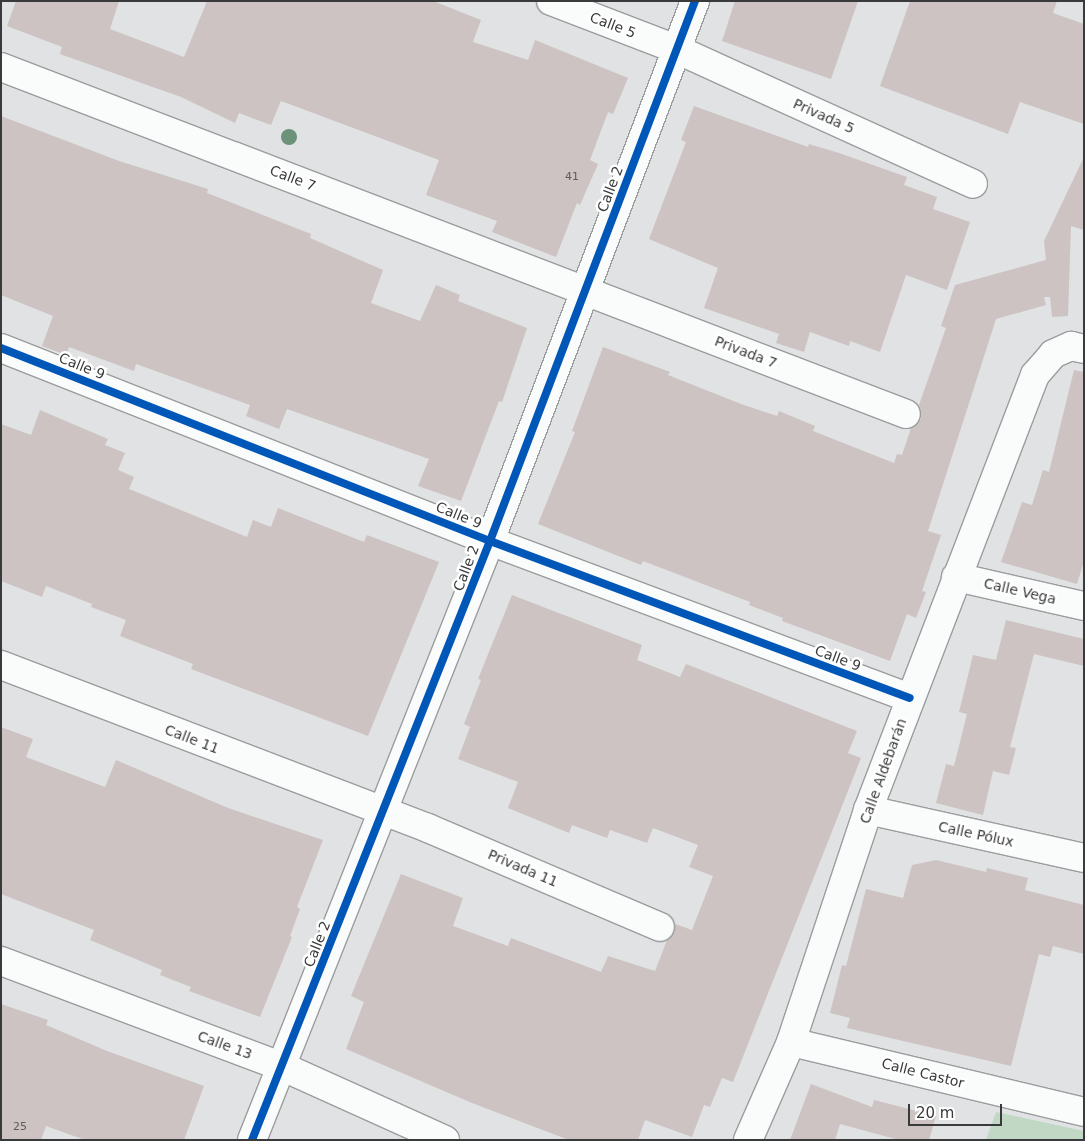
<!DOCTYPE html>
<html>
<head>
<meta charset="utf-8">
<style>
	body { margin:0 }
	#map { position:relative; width:1085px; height:1141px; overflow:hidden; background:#e0e2e4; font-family:"DejaVu Sans",sans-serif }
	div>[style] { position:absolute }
	.green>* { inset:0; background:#c1d8c5 }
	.building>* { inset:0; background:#cdc3c2 }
	.roads { filter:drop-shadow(1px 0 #9b9c9e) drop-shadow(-1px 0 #9b9c9e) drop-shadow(0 1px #9b9c9e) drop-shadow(0 -1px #9b9c9e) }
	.minor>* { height:28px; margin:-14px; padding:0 14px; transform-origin:14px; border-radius:14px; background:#fafbfb }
	.cycleway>* { height:8px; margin:-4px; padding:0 4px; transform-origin:4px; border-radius:4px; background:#0057b8 }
	.trees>* { width:16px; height:16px; margin:-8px; border-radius:50%; background:#6c9279 }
	span { translate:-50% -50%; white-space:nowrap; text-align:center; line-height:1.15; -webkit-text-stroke:5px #fff; paint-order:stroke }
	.number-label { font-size:11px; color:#5e5c5d }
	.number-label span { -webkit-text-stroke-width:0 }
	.street-label { font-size:14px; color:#393a3b }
	.frame { position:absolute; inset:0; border:2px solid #393a3b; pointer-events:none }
	.scale { position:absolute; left:908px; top:1104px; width:94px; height:22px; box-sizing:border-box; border:2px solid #393a3b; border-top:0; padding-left:6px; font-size:15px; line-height:18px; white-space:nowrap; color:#393a3b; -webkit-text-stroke:4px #fff; paint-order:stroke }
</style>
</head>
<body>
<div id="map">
	<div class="green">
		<i style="clip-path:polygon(996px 1112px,1084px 1131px,1084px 1140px,986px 1140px)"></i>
	</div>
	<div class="building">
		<i style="clip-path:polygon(16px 1px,119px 1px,110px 29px,184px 57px,207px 1px,433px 1px,481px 20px,473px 42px,528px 60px,535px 40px,628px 78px,613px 114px,608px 112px,590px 160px,598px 164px,580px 205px,577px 203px,556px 257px,492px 232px,497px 221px,426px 195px,439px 160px,281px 101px,271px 125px,239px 113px,235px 123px,181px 97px,60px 54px,62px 47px,7px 26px)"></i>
		<i style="clip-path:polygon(735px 1px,858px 1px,831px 79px,722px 41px)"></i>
		<i style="clip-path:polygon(910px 1px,1057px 1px,1053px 13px,1084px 24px,1084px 124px,1020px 102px,1008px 134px,880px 86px)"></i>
		<i style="clip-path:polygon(694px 106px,808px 147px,809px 144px,839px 153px,907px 177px,904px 185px,937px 197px,933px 209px,970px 222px,947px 290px,906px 275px,880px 352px,850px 341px,849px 346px,810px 332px,804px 352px,776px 343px,779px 334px,704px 308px,718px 268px,649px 239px,686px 142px,681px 140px)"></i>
		<i style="clip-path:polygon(1px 116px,119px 161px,208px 189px,207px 193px,311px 234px,310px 238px,383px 270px,371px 303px,420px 321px,436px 285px,460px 295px,458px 301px,527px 328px,502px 402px,499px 401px,461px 501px,418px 486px,429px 459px,287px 409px,279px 429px,246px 416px,250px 405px,136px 364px,134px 371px,69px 347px,66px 355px,42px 346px,53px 316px,1px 295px)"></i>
		<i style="clip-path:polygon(1084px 157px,1084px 230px,1071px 226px,1068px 316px,1052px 317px,1050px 297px,1044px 297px,1046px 305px,996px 319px,928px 531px,941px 535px,922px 591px,926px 592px,916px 618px,907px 614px,890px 661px,782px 621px,783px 618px,749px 605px,750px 602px,643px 561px,641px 565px,538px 524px,575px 432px,572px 431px,603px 347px,670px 372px,668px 375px,741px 404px,777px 416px,779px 411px,815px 426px,813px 431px,894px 463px,897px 454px,902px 455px,911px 428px,921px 419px,919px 405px,946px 328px,941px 326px,955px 285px,1046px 260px,1044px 241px)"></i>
		<i style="clip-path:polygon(1074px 370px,1084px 372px,1084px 561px,1077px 584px,1001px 562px,1022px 502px,1032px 505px,1043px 470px,1049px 472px)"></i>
		<i style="clip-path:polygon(40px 410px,108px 439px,105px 445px,125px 453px,118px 470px,134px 477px,129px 489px,247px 537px,253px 520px,271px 527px,278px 508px,364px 542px,367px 535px,439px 562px,368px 736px,191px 669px,193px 664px,120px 636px,126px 620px,91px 607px,92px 604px,46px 586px,42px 597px,1px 581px,1px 424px,31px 435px)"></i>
		<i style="clip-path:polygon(512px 595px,642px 645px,637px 660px,680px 677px,686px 664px,857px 731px,848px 753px,861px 758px,733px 1082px,722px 1078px,710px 1107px,704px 1105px,692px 1137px,645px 1120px,638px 1140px,569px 1140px,472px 1103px,346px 1049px,364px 1002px,351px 996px,401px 874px,463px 898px,453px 926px,508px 946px,511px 938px,601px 972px,608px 956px,655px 971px,667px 940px,674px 933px,675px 924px,692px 930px,713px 876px,689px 867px,698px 845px,653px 828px,647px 843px,610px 830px,607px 838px,572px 825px,569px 833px,508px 808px,518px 782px,458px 759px,470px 727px,464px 724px,481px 680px,478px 679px)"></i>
		<i style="clip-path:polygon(1006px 620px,1084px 639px,1084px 666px,1034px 654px,1010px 747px,1016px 748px,1009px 775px,993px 771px,983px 815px,936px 803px,946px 764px,954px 766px,967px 714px,959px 712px,973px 655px,996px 660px)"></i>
		<i style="clip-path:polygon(1px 727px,33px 739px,26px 757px,105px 787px,116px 760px,228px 808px,323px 840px,297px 907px,300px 909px,290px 936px,292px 937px,260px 1017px,189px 991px,191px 987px,160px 975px,162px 970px,90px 940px,94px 930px,1px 894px)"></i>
		<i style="clip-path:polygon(936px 860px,986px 872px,987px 868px,1028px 878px,1025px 890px,1084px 905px,1084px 954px,1053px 946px,1050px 957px,1039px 954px,1011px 1066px,847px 1028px,850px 1018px,830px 1013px,842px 965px,846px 966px,866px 889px,903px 898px,912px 865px)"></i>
		<i style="clip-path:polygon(1px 1004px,48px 1020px,46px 1025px,107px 1051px,204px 1086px,184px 1140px,85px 1140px,46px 1126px,41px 1140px,1px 1140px)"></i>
		<i style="clip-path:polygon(811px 1084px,872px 1107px,874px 1100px,936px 1116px,929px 1140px,899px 1140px,840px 1124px,835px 1140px,790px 1140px)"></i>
	</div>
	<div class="roads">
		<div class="minor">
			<i style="left:551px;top:1px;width:134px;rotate:21deg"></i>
			<i style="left:676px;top:49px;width:326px;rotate:24.4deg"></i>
			<i style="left:1px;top:67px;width:969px;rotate:20.98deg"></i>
			<i style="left:1px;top:348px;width:526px;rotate:21.54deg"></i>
			<i style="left:490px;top:541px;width:448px;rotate:20.5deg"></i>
			<i style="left:956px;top:577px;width:131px;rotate:12.8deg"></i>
			<i style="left:1px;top:665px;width:457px;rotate:20.9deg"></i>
			<i style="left:428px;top:828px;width:252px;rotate:23.1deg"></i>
			<i style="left:868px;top:810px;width:221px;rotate:12.5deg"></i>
			<i style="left:1px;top:961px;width:299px;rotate:20.6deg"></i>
			<i style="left:281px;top:1066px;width:180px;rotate:24.3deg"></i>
			<i style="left:791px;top:1042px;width:301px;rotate:13.4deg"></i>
			<i style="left:252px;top:1140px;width:645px;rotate:-68.33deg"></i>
			<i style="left:490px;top:541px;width:578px;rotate:-69.21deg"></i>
			<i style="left:748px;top:1140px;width:107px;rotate:-66.3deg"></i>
			<i style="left:791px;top:1042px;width:244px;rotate:-71.6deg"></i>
			<i style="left:868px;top:810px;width:466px;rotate:-69deg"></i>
			<i style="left:1035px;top:375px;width:28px;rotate:-49deg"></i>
			<i style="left:1053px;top:354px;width:20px;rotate:-24deg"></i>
			<i style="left:1071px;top:346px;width:13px;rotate:13deg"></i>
		</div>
	</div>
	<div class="cycleway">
		<i style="left:1px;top:348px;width:526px;rotate:21.54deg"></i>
		<i style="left:490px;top:541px;width:448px;rotate:20.5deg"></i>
		<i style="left:252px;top:1140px;width:645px;rotate:-68.33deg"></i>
		<i style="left:490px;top:541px;width:578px;rotate:-69.21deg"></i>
	</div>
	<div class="trees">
		<i style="left:289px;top:137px"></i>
	</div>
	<div class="number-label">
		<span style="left:572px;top:177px">41</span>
		<span style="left:20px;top:1127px">25</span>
	</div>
	<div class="street-label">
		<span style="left:613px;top:25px;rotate:21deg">Calle 5</span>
		<span style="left:824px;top:116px;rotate:24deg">Privada 5</span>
		<span style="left:293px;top:178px;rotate:21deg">Calle 7</span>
		<span style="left:610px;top:189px;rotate:-69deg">Calle 2</span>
		<span style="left:746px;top:352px;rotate:21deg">Privada 7</span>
		<span style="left:82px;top:366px;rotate:22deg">Calle 9</span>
		<span style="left:459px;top:515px;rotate:22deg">Calle 9</span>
		<span style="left:466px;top:568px;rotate:-69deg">Calle 2</span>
		<span style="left:1020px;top:591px;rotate:13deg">Calle Vega</span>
		<span style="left:838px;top:658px;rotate:21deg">Calle 9</span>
		<span style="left:192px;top:739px;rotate:21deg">Calle 11</span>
		<span style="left:883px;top:771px;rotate:-70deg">Calle Aldebarán</span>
		<span style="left:976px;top:834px;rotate:12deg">Calle Pólux</span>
		<span style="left:523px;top:868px;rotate:23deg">Privada 11</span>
		<span style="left:317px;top:944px;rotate:-68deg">Calle 2</span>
		<span style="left:225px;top:1045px;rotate:20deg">Calle 13</span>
		<span style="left:923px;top:1073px;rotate:14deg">Calle Castor</span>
	</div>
	<div class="frame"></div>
	<div class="scale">20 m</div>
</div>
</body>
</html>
